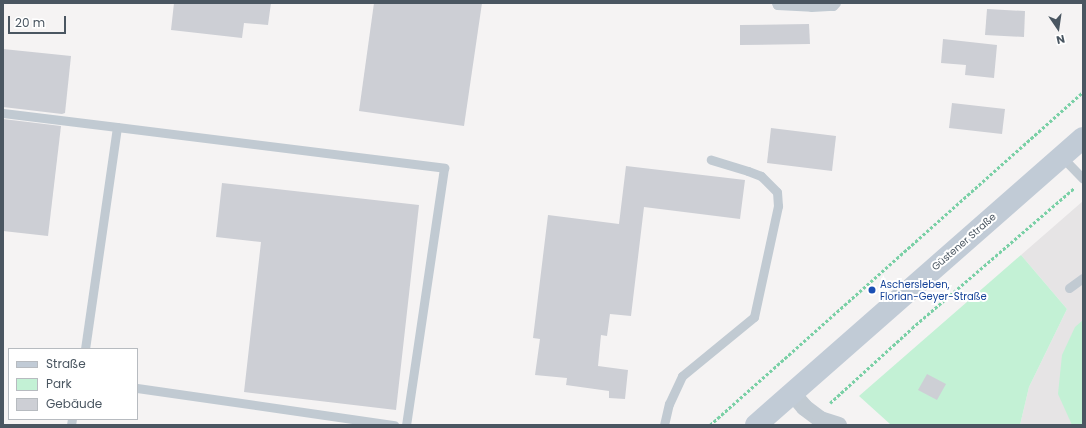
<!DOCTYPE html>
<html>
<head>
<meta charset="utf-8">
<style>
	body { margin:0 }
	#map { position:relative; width:1086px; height:428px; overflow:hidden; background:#f5f3f3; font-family:Poppins,sans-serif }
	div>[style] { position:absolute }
	.education>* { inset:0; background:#e6e4e5 }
	.green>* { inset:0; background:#c3f1d5 }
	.building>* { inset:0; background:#cdcfd5 }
	.path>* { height:2.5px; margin-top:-1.25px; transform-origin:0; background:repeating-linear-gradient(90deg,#7ad0a6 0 3px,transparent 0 5px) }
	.service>* { height:9px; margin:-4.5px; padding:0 4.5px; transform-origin:4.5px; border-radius:4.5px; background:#c1cad2 }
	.minor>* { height:17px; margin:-8.5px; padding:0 8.5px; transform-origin:8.5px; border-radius:8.5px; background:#c1cad2 }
	.secondary>* { height:22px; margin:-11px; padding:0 11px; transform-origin:11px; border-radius:11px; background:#c1cbd6 }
	.dots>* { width:11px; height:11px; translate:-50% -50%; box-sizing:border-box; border:2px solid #fff; border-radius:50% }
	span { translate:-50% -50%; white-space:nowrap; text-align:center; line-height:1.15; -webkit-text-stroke:4px #fff; paint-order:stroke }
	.street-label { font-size:10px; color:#4a5661 }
	.transit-label { font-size:10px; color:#164399 }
	.left { translate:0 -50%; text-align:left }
	.frame { position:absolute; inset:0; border:4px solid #4a5661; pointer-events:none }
	.legend { position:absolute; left:8px; top:348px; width:130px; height:72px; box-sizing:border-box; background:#fff; border:1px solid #b7bbc0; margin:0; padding:5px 7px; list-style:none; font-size:12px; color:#4a5661 }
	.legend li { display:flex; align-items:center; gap:8px; height:20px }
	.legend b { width:20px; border:1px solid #b7bbc0 }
	.north { position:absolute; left:1038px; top:8px; width:40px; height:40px; -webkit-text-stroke:3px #fff; paint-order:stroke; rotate:167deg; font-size:11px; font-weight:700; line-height:16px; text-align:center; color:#4a5661 }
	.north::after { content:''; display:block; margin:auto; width:14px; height:18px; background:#4a5661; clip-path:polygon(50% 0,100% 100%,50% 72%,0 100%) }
	.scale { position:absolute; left:8px; top:16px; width:58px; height:18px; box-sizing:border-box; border:2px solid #4a5661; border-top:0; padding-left:5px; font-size:12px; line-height:14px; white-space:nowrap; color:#4a5661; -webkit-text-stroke:3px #fff; paint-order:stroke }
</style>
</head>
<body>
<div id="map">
	<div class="education">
		<i style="clip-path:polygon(1083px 201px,1083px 425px,1020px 425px,1029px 387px,1067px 309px,1021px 255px)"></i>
	</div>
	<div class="green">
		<i style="clip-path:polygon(1021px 255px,1067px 309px,1029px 387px,1020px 425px,894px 425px,890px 424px,859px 396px)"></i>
		<i style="clip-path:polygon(1083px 320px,1083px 425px,1072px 425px,1058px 394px,1062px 355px,1075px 327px)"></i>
	</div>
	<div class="building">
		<i style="clip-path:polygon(174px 3px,271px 3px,268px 25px,244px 23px,242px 38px,171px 30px)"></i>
		<i style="clip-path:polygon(374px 3px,482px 3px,464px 126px,359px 111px)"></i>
		<i style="clip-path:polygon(987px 9px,1025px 11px,1024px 37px,985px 35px)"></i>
		<i style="clip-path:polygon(809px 24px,810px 44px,740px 45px,740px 25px)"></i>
		<i style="clip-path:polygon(943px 39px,997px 45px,994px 78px,965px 75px,966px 65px,941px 63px)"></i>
		<i style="clip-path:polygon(3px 49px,71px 56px,65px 113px,62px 114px,3px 107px)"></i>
		<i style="clip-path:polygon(952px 103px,1005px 109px,1002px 134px,949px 128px)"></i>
		<i style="clip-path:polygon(3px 119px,61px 126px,48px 236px,3px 231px)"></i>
		<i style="clip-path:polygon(771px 128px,836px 136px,832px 171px,767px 163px)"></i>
		<i style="clip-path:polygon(626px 166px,745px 180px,740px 219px,644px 207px,631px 316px,610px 314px,607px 336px,601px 335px,598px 366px,628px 370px,625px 399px,609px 398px,609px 391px,566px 385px,567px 378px,535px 375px,540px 339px,533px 338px,548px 215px,619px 224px)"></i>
		<i style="clip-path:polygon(222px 183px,419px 205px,396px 410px,244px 392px,261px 242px,216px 237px)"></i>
		<i style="clip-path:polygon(927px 374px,946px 384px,937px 400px,918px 390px)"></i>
	</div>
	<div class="path">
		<i style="left:830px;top:403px;width:111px;rotate:-42.4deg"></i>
		<i style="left:912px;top:328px;width:214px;rotate:-40.8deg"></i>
		<i style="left:710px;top:425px;width:500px;rotate:-41.76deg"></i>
	</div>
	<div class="service">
		<i style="left:776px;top:3px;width:2px;rotate:63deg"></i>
		<i style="left:777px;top:5px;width:34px;rotate:3deg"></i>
		<i style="left:811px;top:7px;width:22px;rotate:-3deg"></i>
		<i style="left:833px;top:6px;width:4px;rotate:-45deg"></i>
		<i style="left:3px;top:113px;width:115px;rotate:7deg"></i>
		<i style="left:1062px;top:157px;width:30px;rotate:46deg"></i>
		<i style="left:1069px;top:288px;width:17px;rotate:-36deg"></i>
		<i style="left:85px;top:349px;width:224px;rotate:-81.8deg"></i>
		<i style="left:117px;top:127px;width:330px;rotate:7.1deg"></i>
		<i style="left:444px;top:168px;width:260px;rotate:98.4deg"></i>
		<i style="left:137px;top:388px;width:260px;rotate:8.2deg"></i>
		<i style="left:71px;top:425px;width:6px;rotate:-81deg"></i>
		<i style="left:664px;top:425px;width:22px;rotate:-77deg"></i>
		<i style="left:669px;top:404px;width:31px;rotate:-65deg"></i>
		<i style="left:682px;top:376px;width:93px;rotate:-39.3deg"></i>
		<i style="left:754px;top:317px;width:114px;rotate:-77.8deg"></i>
		<i style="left:778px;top:206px;width:14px;rotate:-94deg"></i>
		<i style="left:777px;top:192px;width:23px;rotate:-135deg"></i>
		<i style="left:761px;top:176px;width:14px;rotate:-159deg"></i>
		<i style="left:748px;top:171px;width:39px;rotate:-163deg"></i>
	</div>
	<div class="minor">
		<i style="left:792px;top:393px;width:18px;rotate:49deg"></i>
		<i style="left:804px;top:407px;width:20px;rotate:37deg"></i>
		<i style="left:820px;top:419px;width:19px;rotate:18deg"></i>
	</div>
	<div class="secondary">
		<i style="left:756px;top:425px;width:435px;rotate:-41.3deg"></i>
	</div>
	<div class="dots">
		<i style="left:872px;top:290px;background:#1a4fb4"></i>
	</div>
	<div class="street-label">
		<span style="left:964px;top:242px;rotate:-41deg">Güstener Straße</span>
	</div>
	<div class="transit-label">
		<span class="left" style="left:880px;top:290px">Aschersleben,<br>Florian-Geyer-Straße</span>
	</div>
	<div class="frame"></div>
	<ul class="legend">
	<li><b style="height:5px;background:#c1cbd6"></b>Straße</li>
	<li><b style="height:11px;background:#c3f1d5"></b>Park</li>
	<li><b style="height:11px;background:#cdcfd5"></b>Gebäude</li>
	</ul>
	<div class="north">N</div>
	<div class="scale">20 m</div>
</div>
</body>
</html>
